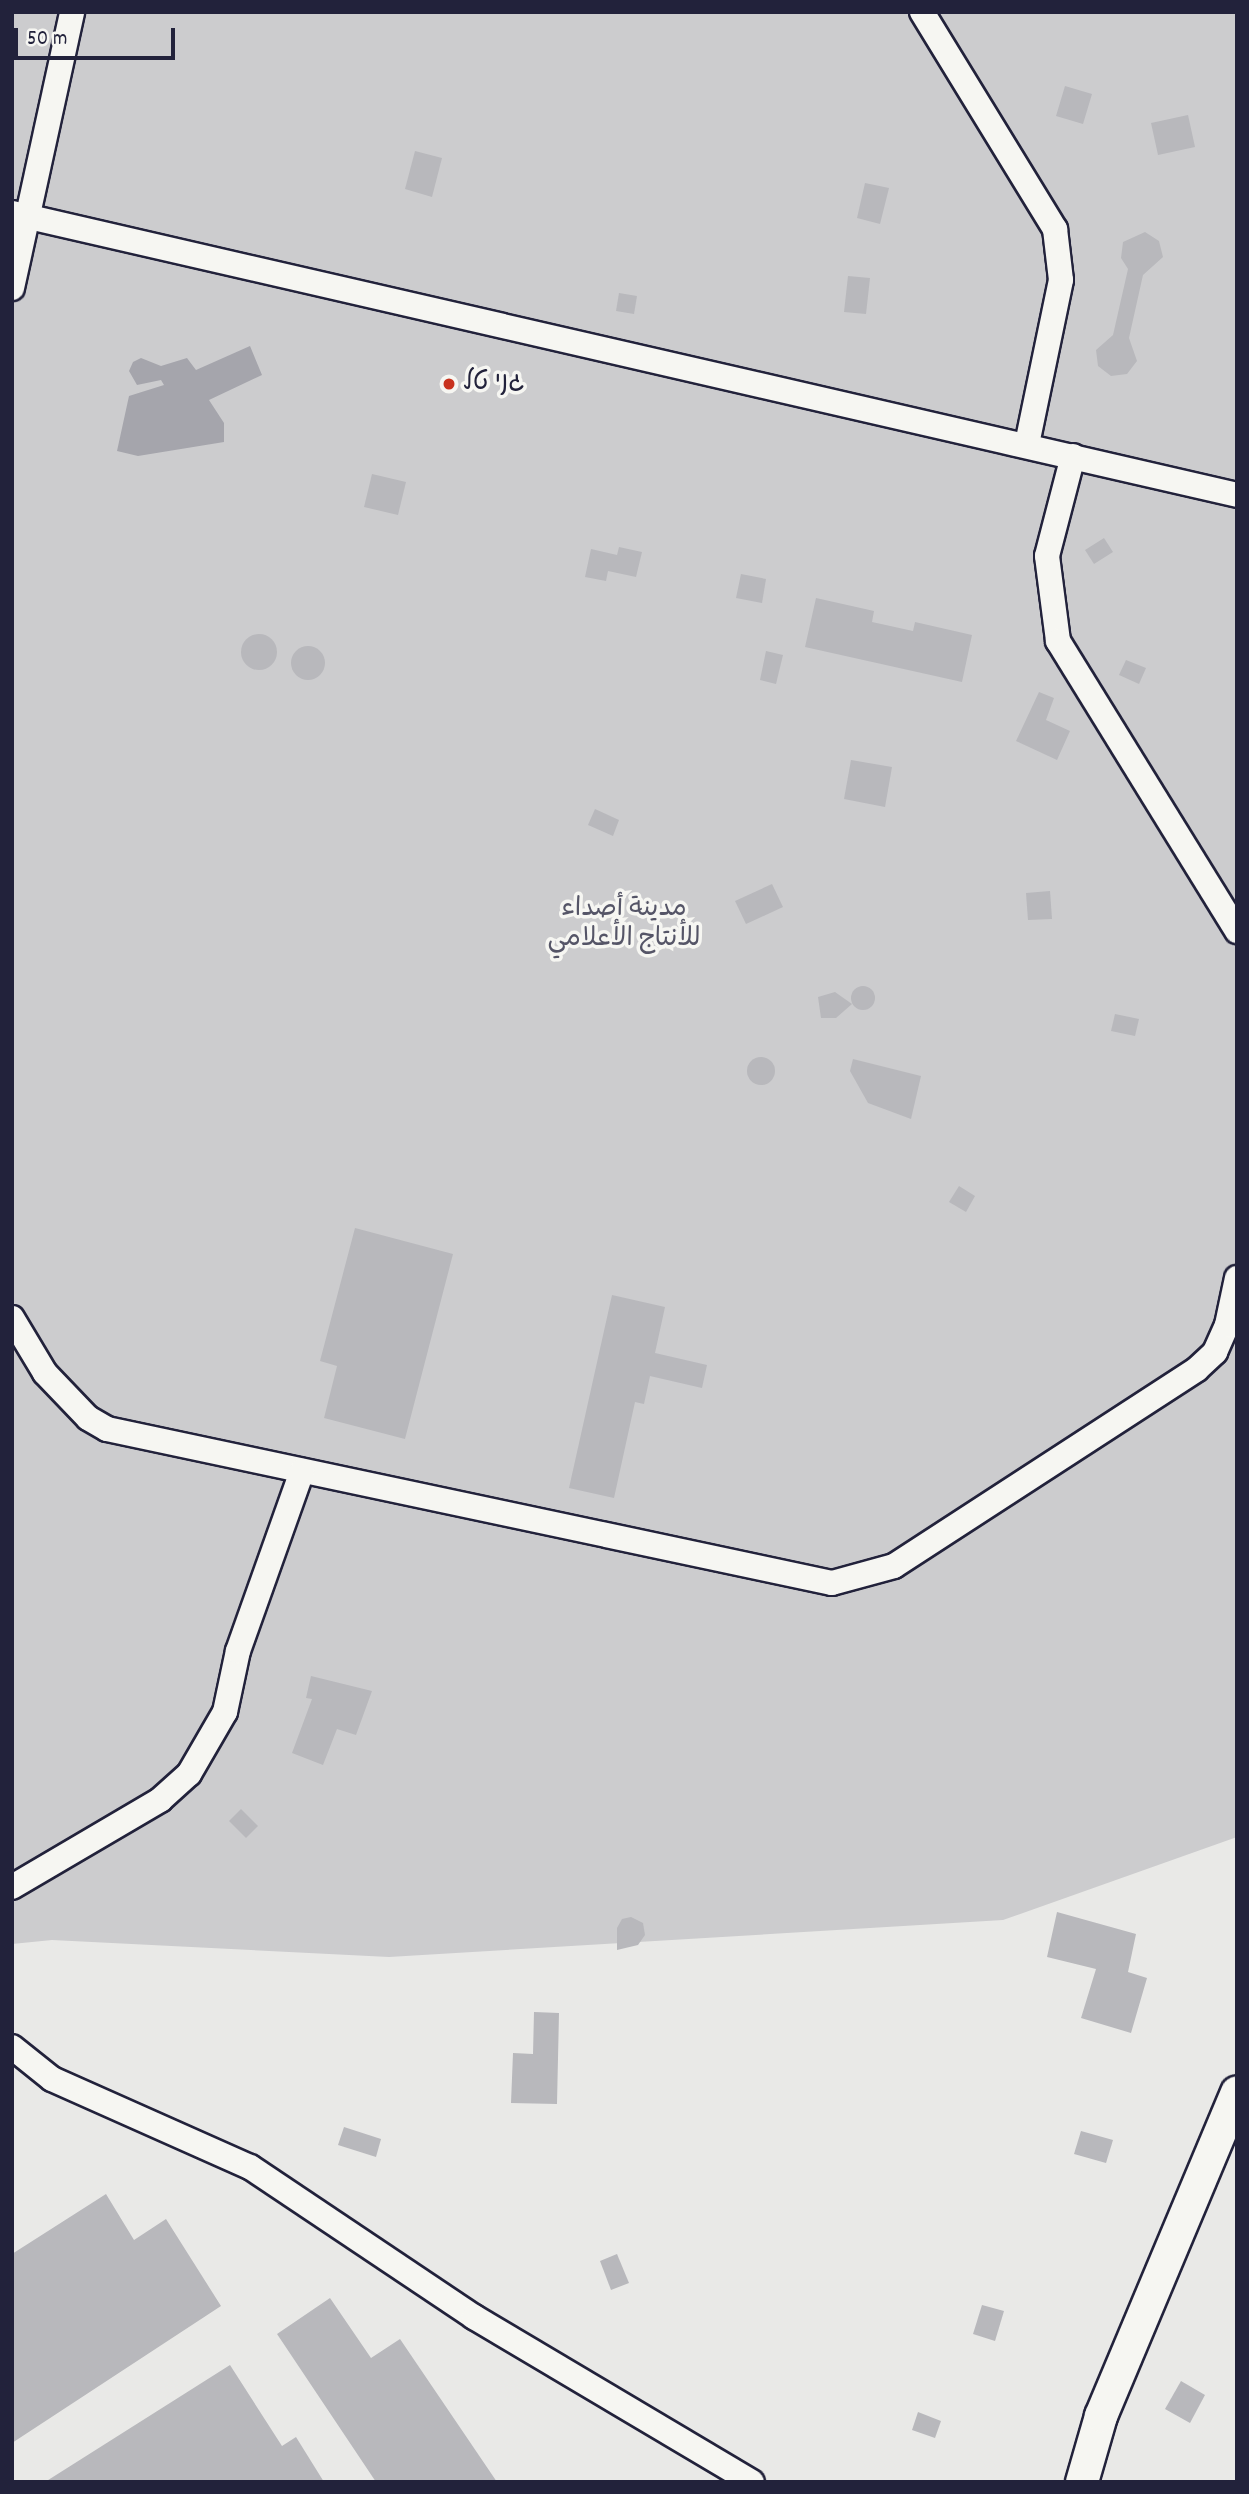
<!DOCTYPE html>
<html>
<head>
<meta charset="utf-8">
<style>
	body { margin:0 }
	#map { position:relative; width:1249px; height:2494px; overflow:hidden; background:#e9e9e7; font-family:Dekko,"Playpen Sans Arabic","Playpen Sans Hebrew",sans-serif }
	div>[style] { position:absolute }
	.green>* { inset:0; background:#ccccce }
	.water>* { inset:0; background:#a5a5ac }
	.building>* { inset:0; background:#b8b8bc }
	.round { border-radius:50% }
	.roads { filter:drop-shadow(2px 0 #22223b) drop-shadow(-2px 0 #22223b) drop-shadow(0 2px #22223b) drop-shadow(0 -2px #22223b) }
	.minor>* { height:24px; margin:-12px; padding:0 12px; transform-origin:12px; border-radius:12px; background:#f6f6f2 }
	.major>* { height:32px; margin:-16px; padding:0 16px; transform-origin:16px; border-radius:16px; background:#f6f6f2 }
	.dots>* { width:19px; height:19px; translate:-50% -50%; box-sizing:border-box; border:4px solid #f6f6f2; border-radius:50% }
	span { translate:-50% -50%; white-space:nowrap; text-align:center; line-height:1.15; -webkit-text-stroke:7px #f6f6f2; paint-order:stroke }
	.poi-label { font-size:26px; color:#22223b }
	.left { translate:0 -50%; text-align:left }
	.park-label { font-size:26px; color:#555567 }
	.frame { position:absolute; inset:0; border:14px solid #22223b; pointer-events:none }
	.scale { position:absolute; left:14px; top:28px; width:161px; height:32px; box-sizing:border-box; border:4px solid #22223b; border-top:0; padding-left:9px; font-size:21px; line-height:24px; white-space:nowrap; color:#22223b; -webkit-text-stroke:5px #f6f6f2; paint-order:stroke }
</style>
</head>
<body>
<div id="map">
	<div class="green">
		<i style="clip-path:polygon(12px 12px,1237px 12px,1237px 1837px,1003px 1920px,389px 1957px,52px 1940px,12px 1944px)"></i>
	</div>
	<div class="water">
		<i style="clip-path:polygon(250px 346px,262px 375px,209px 400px,224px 423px,224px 442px,138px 456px,117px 451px,129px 396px,164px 385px,161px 380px,137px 385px,129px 371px,133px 362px,141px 358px,161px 366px,187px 358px,196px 370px)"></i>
	</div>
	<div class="building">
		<i style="clip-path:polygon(1065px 86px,1092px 94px,1083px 124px,1056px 116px)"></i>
		<i style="clip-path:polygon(1188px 115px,1195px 147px,1158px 155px,1151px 123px)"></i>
		<i style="clip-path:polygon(415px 151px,442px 158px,432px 197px,405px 189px)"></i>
		<i style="clip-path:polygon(865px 183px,889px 188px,880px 224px,857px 218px)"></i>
		<i style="clip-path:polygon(1145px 232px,1159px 241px,1163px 257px,1143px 275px,1129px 338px,1137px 361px,1127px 374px,1111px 376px,1098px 366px,1096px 350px,1113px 335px,1128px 269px,1121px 258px,1123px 242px)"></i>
		<i style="clip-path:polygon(848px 276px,870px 278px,866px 314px,844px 312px)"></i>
		<i style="clip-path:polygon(619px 293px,637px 296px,634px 314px,616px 311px)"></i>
		<i style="clip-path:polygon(372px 474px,406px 482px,398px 515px,364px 507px)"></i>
		<i style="clip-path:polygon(1104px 538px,1113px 552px,1094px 564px,1085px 550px)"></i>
		<i style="clip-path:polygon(619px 547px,642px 552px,636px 577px,608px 571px,606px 581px,585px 577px,591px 549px,617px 555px)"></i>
		<i style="clip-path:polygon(741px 574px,766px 579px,762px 603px,736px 598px)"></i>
		<i style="clip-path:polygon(816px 598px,874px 611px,872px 622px,913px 631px,915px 622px,972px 635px,962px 682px,805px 647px)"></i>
		<i class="round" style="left:241px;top:634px;width:36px;height:36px"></i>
		<i class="round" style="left:291px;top:646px;width:34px;height:34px"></i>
		<i style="clip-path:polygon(766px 651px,783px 655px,776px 684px,760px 680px)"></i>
		<i style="clip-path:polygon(1126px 660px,1146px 668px,1139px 684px,1119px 675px)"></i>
		<i style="clip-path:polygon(1039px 692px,1054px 698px,1046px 720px,1070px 731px,1057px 760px,1016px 741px)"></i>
		<i style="clip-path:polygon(851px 760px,892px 767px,885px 807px,844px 799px)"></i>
		<i style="clip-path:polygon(595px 809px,619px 820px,613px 836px,588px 825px)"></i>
		<i style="clip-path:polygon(772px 884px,783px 907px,746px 924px,735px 901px)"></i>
		<i style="clip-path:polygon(1050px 891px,1052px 919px,1028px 920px,1026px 893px)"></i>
		<i class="round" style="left:851px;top:986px;width:24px;height:24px"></i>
		<i style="clip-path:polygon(835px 992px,852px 1004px,836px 1018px,821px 1018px,818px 997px)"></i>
		<i style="clip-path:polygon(1115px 1014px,1139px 1019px,1135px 1036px,1111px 1031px)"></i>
		<i class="round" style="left:747px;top:1057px;width:28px;height:28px"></i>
		<i style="clip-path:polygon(853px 1059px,921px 1076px,911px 1119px,868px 1103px,850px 1071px)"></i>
		<i style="clip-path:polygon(959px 1186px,975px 1196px,966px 1212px,949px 1202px)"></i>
		<i style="clip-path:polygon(355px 1228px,453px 1254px,405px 1439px,324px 1418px,337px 1366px,320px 1361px)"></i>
		<i style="clip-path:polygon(612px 1295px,665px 1307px,655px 1353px,707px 1365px,702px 1388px,650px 1376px,644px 1404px,635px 1402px,614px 1498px,569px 1488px)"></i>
		<i style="clip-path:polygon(311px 1676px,372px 1691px,356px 1735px,337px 1729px,323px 1765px,292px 1753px,312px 1699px,306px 1698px)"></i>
		<i style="clip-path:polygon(241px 1809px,258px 1826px,246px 1838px,229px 1821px)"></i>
		<i style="clip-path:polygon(1057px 1912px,1136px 1934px,1128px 1972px,1147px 1978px,1131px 2033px,1081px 2018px,1096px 1969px,1047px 1957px)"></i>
		<i style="clip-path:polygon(631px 1917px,643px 1923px,645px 1935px,638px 1945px,617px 1950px,617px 1928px,622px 1919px)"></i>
		<i style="clip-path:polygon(534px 2012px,559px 2013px,557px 2104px,511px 2103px,513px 2053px,533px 2054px)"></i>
		<i style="clip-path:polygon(344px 2127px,381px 2139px,376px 2157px,338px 2145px)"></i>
		<i style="clip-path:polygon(1081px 2131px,1113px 2140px,1106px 2163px,1074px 2154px)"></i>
		<i style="clip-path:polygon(106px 2194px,134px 2240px,166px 2219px,221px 2306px,12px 2443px,12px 2254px)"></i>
		<i style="clip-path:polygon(617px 2254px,629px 2283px,611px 2290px,600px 2261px)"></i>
		<i style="clip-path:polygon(330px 2298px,371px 2358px,400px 2339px,497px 2482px,376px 2482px,277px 2334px)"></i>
		<i style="clip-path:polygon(982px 2305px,1004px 2311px,995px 2341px,973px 2334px)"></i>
		<i style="clip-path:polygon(230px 2365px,282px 2446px,296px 2437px,324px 2482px,45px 2482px)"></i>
		<i style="clip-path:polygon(1181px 2381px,1205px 2395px,1190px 2423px,1165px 2409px)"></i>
		<i style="clip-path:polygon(918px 2412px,941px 2421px,935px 2438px,912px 2430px)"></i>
	</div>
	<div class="roads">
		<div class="minor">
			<i style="left:922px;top:12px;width:255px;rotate:58.5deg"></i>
			<i style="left:1055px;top:229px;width:51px;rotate:83.3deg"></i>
			<i style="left:1061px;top:280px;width:167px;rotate:101.7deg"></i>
			<i style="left:12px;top:213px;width:1257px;rotate:12.96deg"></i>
			<i style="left:12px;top:288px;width:282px;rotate:-77.7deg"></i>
			<i style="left:1073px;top:456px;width:103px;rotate:104.6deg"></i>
			<i style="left:1047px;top:556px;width:86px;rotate:82.6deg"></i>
			<i style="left:1058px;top:641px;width:341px;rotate:58.3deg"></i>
			<i style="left:12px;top:1318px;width:64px;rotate:59deg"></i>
			<i style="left:45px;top:1373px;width:62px;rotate:46.3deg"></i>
			<i style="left:88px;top:1418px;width:22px;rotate:30deg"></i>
			<i style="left:107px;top:1429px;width:741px;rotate:11.99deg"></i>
			<i style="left:832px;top:1583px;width:64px;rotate:-15.3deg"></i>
			<i style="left:894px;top:1566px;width:361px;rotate:-33deg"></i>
			<i style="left:1197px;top:1369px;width:25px;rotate:-43deg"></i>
			<i style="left:1215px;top:1352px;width:30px;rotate:-66deg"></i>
			<i style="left:1227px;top:1325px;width:48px;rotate:-78deg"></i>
			<i style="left:12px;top:1887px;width:172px;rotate:-30.4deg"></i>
			<i style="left:160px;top:1800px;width:39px;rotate:-42deg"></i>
			<i style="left:189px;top:1774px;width:72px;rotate:-59.9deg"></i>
			<i style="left:225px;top:1712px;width:62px;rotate:-78deg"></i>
			<i style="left:238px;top:1651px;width:191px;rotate:-70.4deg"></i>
			<i style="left:12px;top:2047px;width:51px;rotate:38.7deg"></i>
			<i style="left:52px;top:2079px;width:217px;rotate:24deg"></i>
			<i style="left:250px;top:2167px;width:270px;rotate:33.8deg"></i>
			<i style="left:474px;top:2317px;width:323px;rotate:30.7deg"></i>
		</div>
		<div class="major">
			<i style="left:1082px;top:2482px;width:69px;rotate:-73.9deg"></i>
			<i style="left:1101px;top:2416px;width:351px;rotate:-67.2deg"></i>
		</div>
	</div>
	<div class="dots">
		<i style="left:449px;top:384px;background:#c8321e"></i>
	</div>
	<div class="poi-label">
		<span class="left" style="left:463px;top:384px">גני טל</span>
	</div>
	<div class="park-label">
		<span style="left:624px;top:925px">مدينة أصداء<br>للأنتاج الأعلامي</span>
	</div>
	<div class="frame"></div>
	<div class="scale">50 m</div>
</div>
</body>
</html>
